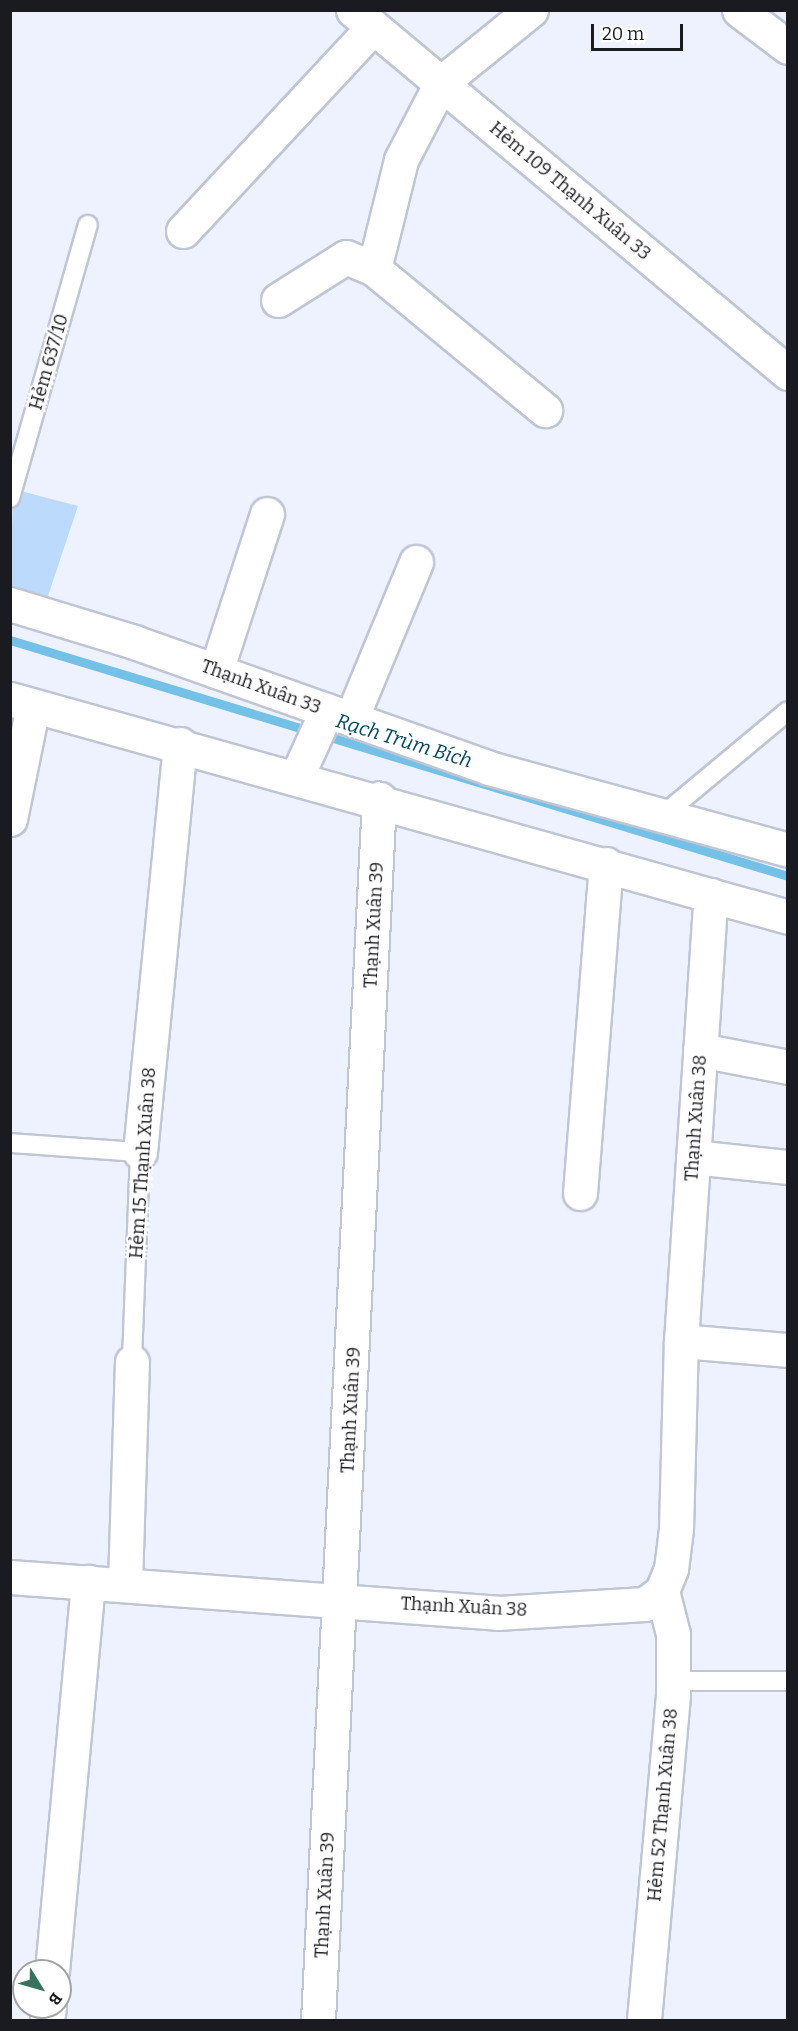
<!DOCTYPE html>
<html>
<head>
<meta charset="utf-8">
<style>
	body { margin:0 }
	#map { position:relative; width:798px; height:2031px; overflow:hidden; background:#eef2fe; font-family:Bitter,serif }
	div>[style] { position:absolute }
	.stream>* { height:9px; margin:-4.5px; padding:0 4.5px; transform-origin:4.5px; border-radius:4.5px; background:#73c1e6 }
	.building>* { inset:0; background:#bcdbfc }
	.roads { filter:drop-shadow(2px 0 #c0c5d3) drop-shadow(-2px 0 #c0c5d3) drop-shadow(0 2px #c0c5d3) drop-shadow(0 -2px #c0c5d3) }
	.service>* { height:18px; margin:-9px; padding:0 9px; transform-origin:9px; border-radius:9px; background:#fff }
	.minor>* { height:33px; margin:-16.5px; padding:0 16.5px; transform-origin:16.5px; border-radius:16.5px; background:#fff }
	span { translate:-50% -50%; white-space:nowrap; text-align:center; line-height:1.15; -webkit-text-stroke:4.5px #fff; paint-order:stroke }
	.street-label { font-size:18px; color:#1a1b21 }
	.water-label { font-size:20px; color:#004760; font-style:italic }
	.frame { position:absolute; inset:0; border:12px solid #1a1b21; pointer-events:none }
	.north { position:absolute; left:12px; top:1959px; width:60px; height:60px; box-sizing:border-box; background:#fff; border:2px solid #a3a4a6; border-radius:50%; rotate:127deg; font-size:16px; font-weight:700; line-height:24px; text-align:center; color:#1a1b21 }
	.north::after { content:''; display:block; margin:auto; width:21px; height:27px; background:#36735f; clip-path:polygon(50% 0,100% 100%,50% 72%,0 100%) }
	.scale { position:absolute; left:591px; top:24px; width:92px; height:27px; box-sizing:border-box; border:3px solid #1a1b21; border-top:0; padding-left:8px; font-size:18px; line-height:21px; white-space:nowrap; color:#1a1b21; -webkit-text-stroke:4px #fff; paint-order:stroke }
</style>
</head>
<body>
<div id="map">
	<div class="stream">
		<i style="left:10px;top:640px;width:813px;rotate:16.87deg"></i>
	</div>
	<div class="building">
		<i style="clip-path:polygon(13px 489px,78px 506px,42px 614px,10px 604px)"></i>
	</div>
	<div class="roads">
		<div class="service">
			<i style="left:10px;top:498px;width:284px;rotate:-74.1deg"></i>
			<i style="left:662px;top:816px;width:164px;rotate:-39.8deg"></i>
			<i style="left:10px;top:1143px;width:130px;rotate:4deg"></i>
			<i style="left:140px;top:1152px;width:210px;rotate:92.2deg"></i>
			<i style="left:673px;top:1681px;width:115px"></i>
		</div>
		<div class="minor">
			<i style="left:353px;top:10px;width:567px;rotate:39.84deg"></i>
			<i style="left:531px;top:10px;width:116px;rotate:141deg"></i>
			<i style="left:441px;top:83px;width:87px;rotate:117.5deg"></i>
			<i style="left:401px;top:160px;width:112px;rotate:103.9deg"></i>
			<i style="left:374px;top:269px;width:222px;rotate:39.5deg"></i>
			<i style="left:739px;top:10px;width:61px;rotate:37.1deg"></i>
			<i style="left:183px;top:231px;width:279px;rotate:-47deg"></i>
			<i style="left:278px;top:300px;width:80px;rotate:-32.3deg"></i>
			<i style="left:346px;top:257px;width:30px;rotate:23deg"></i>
			<i style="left:10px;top:604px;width:130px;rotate:17deg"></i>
			<i style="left:134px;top:642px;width:377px;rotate:19.5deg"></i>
			<i style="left:489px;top:768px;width:310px;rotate:15.3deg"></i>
			<i style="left:216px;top:671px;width:165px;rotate:-72deg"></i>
			<i style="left:10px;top:699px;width:808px;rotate:15.65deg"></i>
			<i style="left:351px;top:719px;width:170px;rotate:-67.5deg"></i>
			<i style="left:297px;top:776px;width:72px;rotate:-65.6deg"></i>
			<i style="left:10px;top:819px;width:115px;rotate:-78.5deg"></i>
			<i style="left:700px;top:1050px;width:90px;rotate:10.9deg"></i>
			<i style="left:140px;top:1152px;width:410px;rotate:-84.4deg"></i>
			<i style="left:693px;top:1157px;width:96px;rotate:6deg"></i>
			<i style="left:580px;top:1193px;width:330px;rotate:-85.5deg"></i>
			<i style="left:681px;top:1341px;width:107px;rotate:4.8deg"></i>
			<i style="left:10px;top:1577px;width:489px;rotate:4.2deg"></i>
			<i style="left:498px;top:1613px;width:147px;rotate:-3.5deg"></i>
			<i style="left:645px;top:1604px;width:21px;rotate:-37deg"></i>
			<i style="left:662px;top:1591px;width:24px;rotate:-68deg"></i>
			<i style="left:671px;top:1569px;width:40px;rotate:-82.9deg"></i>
			<i style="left:676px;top:1529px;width:188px;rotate:-88.5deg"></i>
			<i style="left:681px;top:1341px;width:447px;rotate:-86.2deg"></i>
			<i style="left:125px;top:1584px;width:222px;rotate:-88.2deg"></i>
			<i style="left:52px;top:1971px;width:391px;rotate:-84.7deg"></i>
			<i style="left:47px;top:2020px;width:13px;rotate:-81deg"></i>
			<i style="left:318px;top:2020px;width:1223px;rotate:-87.14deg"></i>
			<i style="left:644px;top:2020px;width:327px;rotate:-84.9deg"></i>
			<i style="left:673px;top:1694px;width:60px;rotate:-90deg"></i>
			<i style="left:673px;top:1634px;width:44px;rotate:-104.3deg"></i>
		</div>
	</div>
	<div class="street-label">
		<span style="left:570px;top:191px;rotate:40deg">Hẻm 109 Thạnh Xuân 33</span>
		<span style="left:49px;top:362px;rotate:-74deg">Hẻm 637/10</span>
		<span style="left:261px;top:687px;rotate:20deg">Thạnh Xuân 33</span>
		<span style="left:374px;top:925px;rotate:-87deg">Thạnh Xuân 39</span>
		<span style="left:696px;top:1118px;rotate:-86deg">Thạnh Xuân 38</span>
		<span style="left:143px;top:1163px;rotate:-86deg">Hẻm 15 Thạnh Xuân 38</span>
		<span style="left:351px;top:1410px;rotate:-87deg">Thạnh Xuân 39</span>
		<span style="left:464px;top:1607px;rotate:3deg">Thạnh Xuân 38</span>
		<span style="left:663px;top:1805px;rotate:-85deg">Hẻm 52 Thạnh Xuân 38</span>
		<span style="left:325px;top:1895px;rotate:-87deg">Thạnh Xuân 39</span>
	</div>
	<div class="water-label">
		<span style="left:404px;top:741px;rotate:17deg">Rạch Trùm Bích</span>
	</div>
	<div class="frame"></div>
	<div class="north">B</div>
	<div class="scale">20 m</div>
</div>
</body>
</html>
